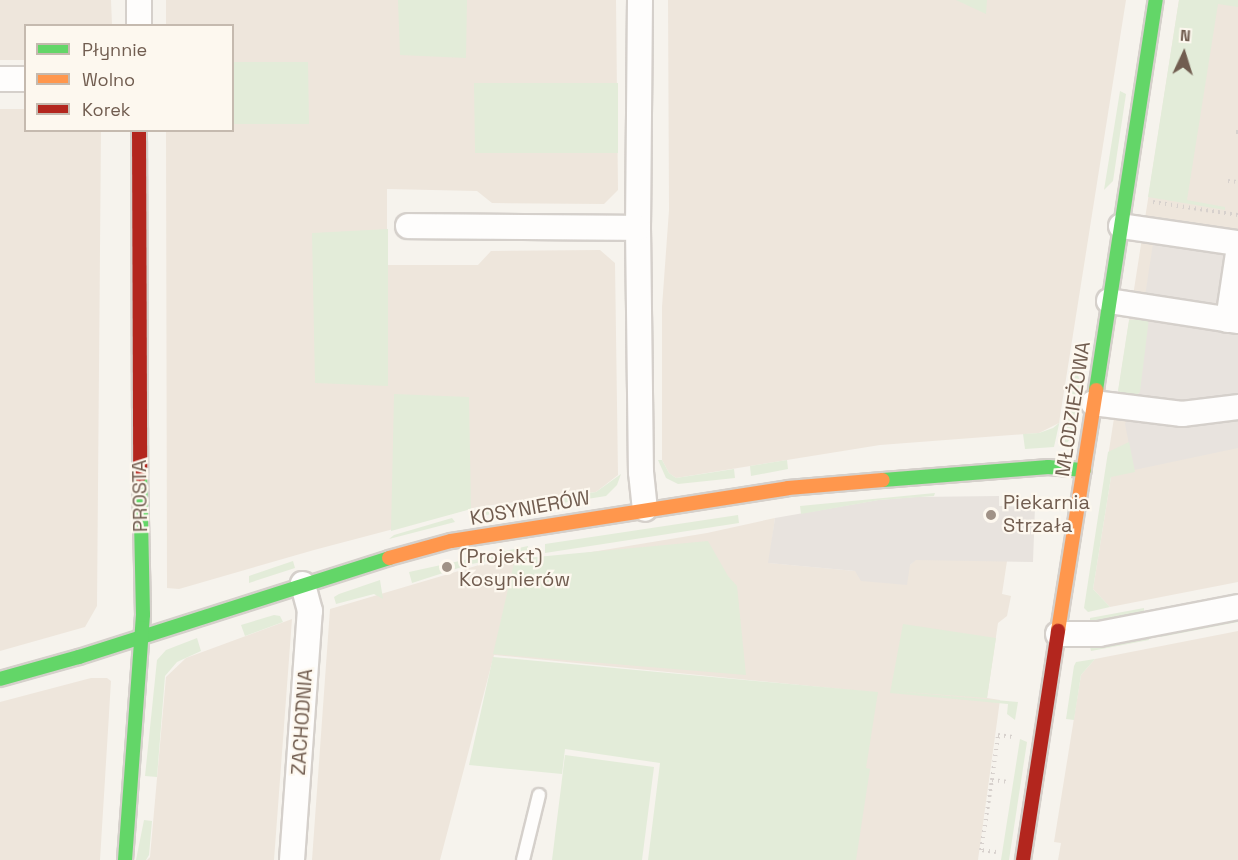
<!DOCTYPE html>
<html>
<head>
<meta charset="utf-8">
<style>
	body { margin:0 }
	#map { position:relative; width:1238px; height:860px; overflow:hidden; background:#f6f3ed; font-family:"Space Grotesk",sans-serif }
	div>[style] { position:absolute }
	.residential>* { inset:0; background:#eee6dc }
	.industrial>* { inset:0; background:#e8e3de }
	.green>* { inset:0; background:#e3ecd9 }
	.path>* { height:4px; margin-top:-2px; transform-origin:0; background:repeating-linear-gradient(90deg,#d7d1cd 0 1.5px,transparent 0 6px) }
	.roads { filter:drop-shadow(2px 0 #d5d0cb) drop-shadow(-2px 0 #d5d0cb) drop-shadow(0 2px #d5d0cb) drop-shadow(0 -2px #d5d0cb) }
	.lane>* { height:12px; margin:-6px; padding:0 6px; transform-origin:6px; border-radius:6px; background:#fefdfc }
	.street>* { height:24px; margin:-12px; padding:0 12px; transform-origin:12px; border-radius:12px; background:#fefdfc }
	.fast>* { height:14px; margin:-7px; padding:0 7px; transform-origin:7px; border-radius:7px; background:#63d668 }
	.slow>* { height:14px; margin:-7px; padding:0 7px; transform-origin:7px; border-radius:7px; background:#ff974d }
	.jam>* { height:14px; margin:-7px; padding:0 7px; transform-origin:7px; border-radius:7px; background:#b3261e }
	.dots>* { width:16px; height:16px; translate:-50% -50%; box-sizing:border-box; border:3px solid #fdf8ef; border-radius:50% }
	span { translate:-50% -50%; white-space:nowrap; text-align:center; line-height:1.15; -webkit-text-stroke:4.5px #fdf8ef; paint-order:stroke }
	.street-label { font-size:20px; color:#715d50 }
	.poi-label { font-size:20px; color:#715d50 }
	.left { translate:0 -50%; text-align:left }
	.legend { position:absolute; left:24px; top:24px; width:210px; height:108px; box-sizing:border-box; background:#fdf8ef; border:2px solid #c5baaf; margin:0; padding:8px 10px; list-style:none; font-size:18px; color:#715d50 }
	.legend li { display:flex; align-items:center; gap:12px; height:30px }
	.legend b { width:30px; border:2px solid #c5baaf }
	.north { position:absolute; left:1154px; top:24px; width:60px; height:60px; -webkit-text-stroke:4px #fdf8ef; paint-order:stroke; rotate:4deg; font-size:16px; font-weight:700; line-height:24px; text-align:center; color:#715d50 }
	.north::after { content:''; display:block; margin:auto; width:21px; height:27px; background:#715d50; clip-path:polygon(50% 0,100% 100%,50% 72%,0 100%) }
</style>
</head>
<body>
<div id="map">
	<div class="residential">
		<i style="clip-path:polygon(0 0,111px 0,112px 25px,26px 26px,25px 60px,0 60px)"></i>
		<i style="clip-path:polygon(166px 0,616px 0,618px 190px,604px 204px,492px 203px,477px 191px,387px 189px,387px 265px,478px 265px,491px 251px,600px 250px,615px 263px,618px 475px,596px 492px,477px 507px,314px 550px,179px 589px,167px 588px,166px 131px,232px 130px,232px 26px,166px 25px)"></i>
		<i style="clip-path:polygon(668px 0,1126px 0,1059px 423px,1039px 433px,880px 445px,676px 478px,669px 473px,662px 460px,662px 307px,669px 210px)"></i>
		<i style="clip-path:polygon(1179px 0,1238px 0,1238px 582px,1110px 607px,1093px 589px,1111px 477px,1105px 476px)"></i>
		<i style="clip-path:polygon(0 109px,25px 109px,26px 130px,101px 131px,97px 606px,85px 627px,0 651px)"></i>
		<i style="clip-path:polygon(775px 518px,769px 563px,855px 571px,910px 565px,915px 560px,923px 559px,1007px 561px,1002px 594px,1011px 596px,1007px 616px,998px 623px,987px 698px,1000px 700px,978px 860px,846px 860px,871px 692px,494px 655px,440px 860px,312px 860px,330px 609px,479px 565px,537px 561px,707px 533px)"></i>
		<i style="clip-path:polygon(292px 619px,274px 860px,147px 860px,150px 857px,166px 677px,186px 658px)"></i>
		<i style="clip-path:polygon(1238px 631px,1238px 860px,1058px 860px,1061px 843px,1054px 842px,1081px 675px,1095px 659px)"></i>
		<i style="clip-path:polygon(91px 678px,107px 678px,111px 681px,100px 860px,0 860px,0 702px)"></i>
	</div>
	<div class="industrial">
		<i style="clip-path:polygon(1154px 237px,1232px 248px,1238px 270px,1238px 448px,1134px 470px,1125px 424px,1140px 391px,1145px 296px)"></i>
		<i style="clip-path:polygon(999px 496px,999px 506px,1035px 507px,1033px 562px,916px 560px,910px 565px,907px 585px,861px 581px,855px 571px,768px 563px,775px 518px,878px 500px,915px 497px)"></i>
	</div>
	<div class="green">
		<i style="clip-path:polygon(398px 0,467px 0,466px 58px,400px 55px)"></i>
		<i style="clip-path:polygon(956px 0,987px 0,986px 14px)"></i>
		<i style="clip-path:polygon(1179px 0,1238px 0,1238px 7px,1218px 4px,1187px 200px,1225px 207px,1225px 210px,1148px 197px)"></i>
		<i style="clip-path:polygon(232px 62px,308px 62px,309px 124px,233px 124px)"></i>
		<i style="clip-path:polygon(474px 83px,618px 83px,618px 153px,475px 153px)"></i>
		<i style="clip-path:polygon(1120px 91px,1126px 94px,1113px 181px,1104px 190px)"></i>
		<i style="clip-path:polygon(388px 229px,388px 386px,315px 383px,312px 233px)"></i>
		<i style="clip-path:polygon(1149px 318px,1140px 392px,1134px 397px,1125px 396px,1118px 391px,1129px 320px)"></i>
		<i style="clip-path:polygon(1076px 369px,1081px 385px,1073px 435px,1064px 447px)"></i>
		<i style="clip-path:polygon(394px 394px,469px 397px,471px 509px,391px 531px)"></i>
		<i style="clip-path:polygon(1061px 415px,1054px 447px,1025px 449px,1023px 434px,1039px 433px,1053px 428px,1059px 423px)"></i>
		<i style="clip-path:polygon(1129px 442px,1135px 472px,1111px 477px,1093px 589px,1110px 607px,1088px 612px,1084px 608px,1108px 452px)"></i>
		<i style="clip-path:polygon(658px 460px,662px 460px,669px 473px,676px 478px,734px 469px,735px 478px,678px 484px,666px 478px)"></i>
		<i style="clip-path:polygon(787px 460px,788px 469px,751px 476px,750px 466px)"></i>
		<i style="clip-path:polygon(621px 474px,617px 485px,606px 496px,474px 517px,473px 510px,596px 492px)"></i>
		<i style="clip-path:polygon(935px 493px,934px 496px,879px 500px,801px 514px,800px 506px)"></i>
		<i style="clip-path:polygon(738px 515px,739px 523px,545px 553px,545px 544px)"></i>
		<i style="clip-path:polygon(452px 518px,455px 522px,389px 539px,394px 535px)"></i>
		<i style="clip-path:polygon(708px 541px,728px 576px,737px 586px,746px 675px,493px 654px,515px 559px)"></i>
		<i style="clip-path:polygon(528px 546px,529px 554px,471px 564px,412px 583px,409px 572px)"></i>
		<i style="clip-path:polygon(293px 561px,295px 568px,249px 583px,249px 576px)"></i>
		<i style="clip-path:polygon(380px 580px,383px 599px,374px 594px,336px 604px,334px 597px,339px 594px)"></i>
		<i style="clip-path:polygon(1144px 608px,1144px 612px,1090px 622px,1090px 618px)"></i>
		<i style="clip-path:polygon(274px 615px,280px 616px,283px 622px,245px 636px,241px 625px)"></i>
		<i style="clip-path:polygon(1238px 619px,1238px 622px,1161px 637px,1160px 634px)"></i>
		<i style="clip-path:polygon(903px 624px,996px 638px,987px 698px,892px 691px,1018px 702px,1015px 720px,1007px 714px,1008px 704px,890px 693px)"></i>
		<i style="clip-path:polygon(1148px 636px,1149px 640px,1091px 651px,1090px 647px)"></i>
		<i style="clip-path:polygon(197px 638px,201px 651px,177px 662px,165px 676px,157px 777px,145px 776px,157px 660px,166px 650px)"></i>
		<i style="clip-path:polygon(493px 657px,878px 692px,866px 768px,870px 769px,856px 860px,648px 860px,660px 763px,565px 749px,562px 774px,469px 765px)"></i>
		<i style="clip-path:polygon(1095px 659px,1081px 675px,1074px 720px,1066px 719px,1074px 666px,1076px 662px)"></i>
		<i style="clip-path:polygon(1020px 739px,1027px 742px,1009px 860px,1001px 860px)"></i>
		<i style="clip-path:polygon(565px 755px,654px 767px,642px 860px,552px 860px)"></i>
		<i style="clip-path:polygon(144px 820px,152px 821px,149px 855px,146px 860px,136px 860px)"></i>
	</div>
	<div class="path">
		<i style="left:1236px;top:132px;width:2px"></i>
		<i style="left:1228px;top:181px;width:10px;rotate:6deg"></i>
		<i style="left:1153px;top:202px;width:86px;rotate:8.7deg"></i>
		<i style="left:992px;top:780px;width:17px;rotate:7deg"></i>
		<i style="left:996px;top:852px;width:15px;rotate:-172deg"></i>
		<i style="left:981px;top:850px;width:71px;rotate:-81.1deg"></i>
		<i style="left:992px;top:780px;width:45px;rotate:-82.4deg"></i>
		<i style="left:998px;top:735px;width:15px;rotate:8deg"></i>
	</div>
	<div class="roads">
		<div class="lane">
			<i style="left:523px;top:860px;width:67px;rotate:-76.2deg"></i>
		</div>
		<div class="street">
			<i style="left:640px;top:0;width:228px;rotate:90.5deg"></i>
			<i style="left:638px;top:228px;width:244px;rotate:89.3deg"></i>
			<i style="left:641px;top:472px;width:37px;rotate:84deg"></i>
			<i style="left:139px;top:26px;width:26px;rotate:-90deg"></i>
			<i style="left:0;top:79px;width:26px"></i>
			<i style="left:408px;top:226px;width:230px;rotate:0.5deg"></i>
			<i style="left:1121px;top:226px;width:118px;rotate:8.3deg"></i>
			<i style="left:1109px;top:301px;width:131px;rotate:8.8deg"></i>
			<i style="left:1228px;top:320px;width:68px;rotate:-81.5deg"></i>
			<i style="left:1093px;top:403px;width:90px;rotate:7deg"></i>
			<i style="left:1182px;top:414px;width:56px;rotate:-7.1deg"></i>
			<i style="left:1058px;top:634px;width:41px"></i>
			<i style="left:1099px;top:634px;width:142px;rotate:-11deg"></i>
			<i style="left:292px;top:860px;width:250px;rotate:-85.9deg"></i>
			<i style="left:310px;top:611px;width:28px;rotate:-105deg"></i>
		</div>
		<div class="fast">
			<i style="left:1096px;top:390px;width:395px;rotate:-81.3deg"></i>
			<i style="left:883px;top:480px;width:166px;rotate:-4.5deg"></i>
			<i style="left:1048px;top:467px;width:36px;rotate:5deg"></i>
			<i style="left:0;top:679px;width:82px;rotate:-15.6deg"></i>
			<i style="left:79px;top:657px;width:325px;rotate:-17.7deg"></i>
			<i style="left:125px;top:860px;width:246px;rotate:-85.8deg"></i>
			<i style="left:143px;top:615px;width:140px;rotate:-91.2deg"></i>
		</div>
		<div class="slow">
			<i style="left:389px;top:558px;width:64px;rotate:-15.3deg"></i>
			<i style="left:451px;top:541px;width:341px;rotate:-8.9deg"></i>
			<i style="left:788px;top:488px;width:95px;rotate:-4.8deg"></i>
			<i style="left:1058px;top:631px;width:244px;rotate:-81deg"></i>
		</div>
		<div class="jam">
			<i style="left:139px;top:130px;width:345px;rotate:89.8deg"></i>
			<i style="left:1023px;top:860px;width:232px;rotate:-81.3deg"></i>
		</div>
	</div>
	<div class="dots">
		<i style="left:991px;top:515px;background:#a09287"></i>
		<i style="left:447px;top:567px;background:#a09287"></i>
	</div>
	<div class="street-label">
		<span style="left:1073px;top:409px;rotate:-81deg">MŁODZIEŻOWA</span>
		<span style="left:140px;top:496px;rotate:-91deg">PROSTA</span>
		<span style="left:530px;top:508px;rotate:-10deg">KOSYNIERÓW</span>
		<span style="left:302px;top:722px;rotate:-86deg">ZACHODNIA</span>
	</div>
	<div class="poi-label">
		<span class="left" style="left:1003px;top:514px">Piekarnia<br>Strzała</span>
		<span class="left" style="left:459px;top:568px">(Projekt)<br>Kosynierów</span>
	</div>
	<ul class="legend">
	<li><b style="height:8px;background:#63d668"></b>Płynnie</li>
	<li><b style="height:8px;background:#ff974d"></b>Wolno</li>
	<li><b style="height:8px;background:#b3261e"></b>Korek</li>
	</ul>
	<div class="north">N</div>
</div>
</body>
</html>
